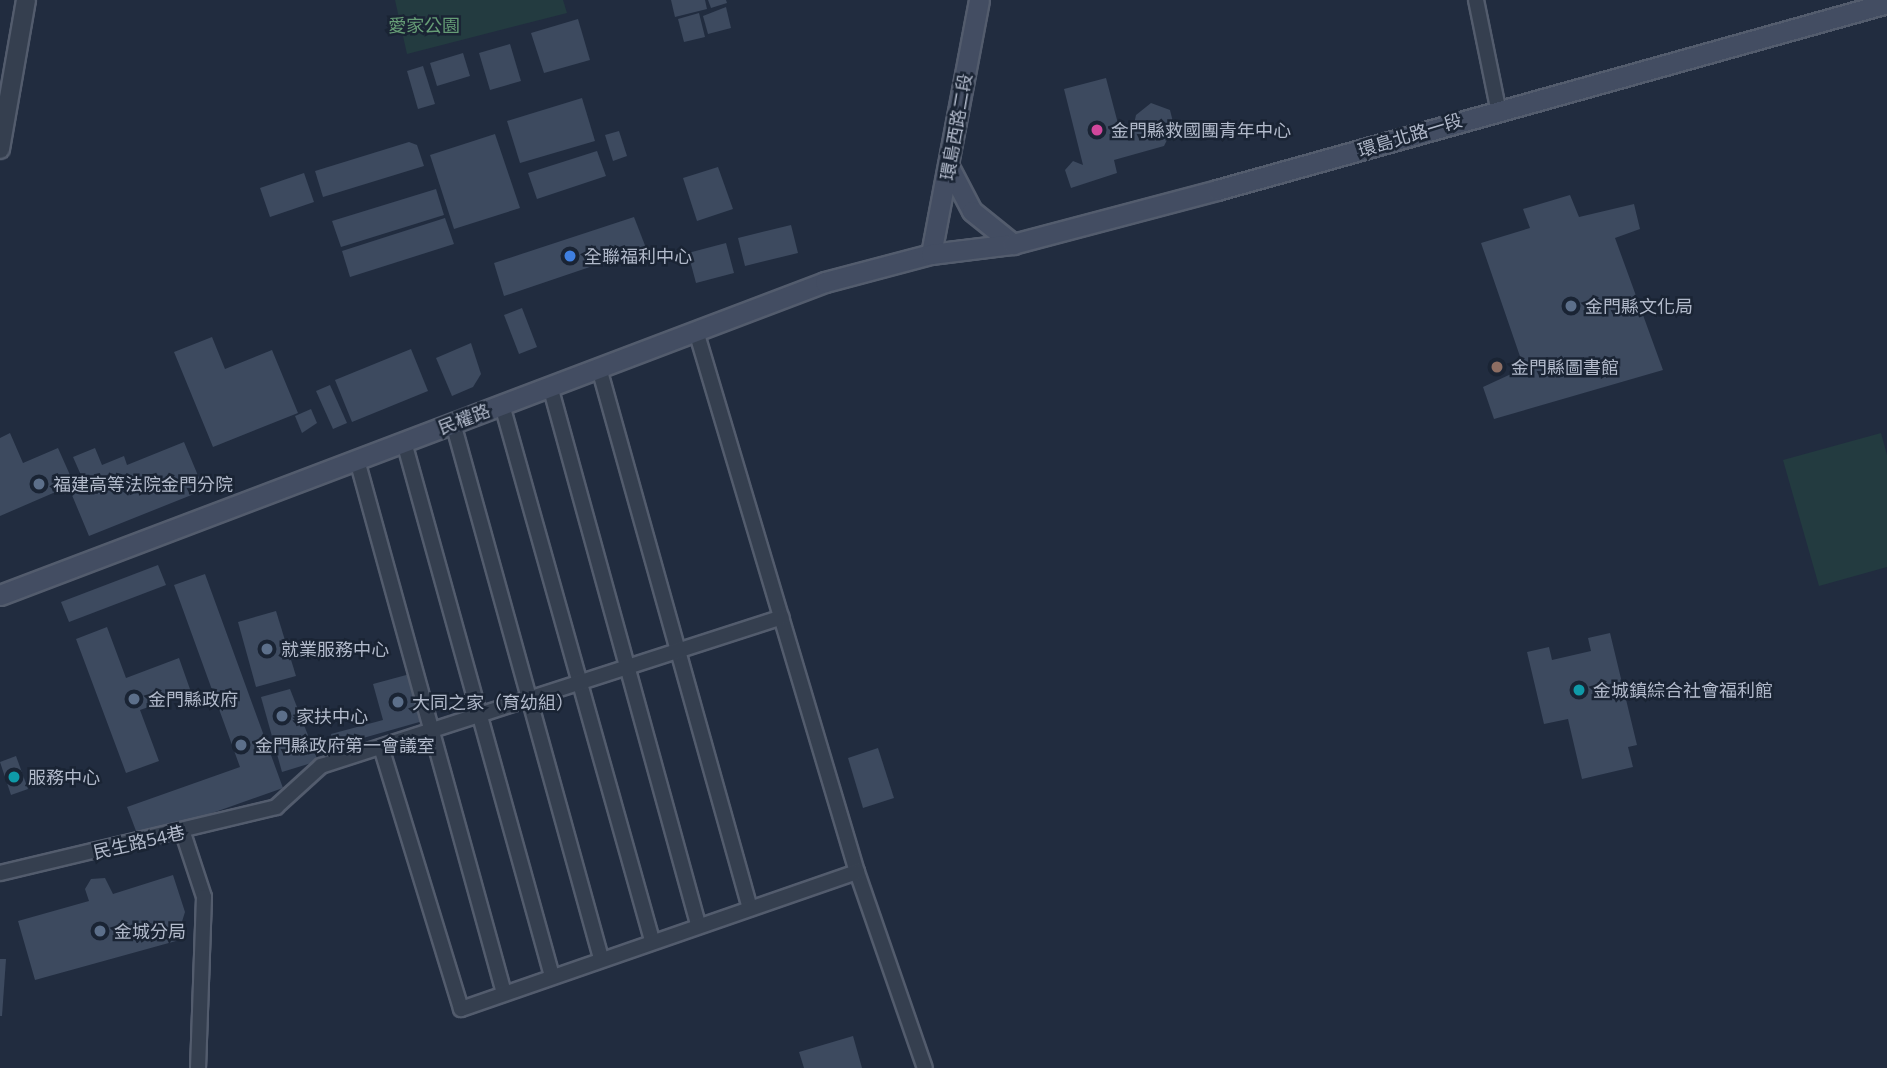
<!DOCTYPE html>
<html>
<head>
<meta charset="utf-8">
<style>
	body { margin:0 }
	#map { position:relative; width:1887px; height:1068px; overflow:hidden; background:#212c3f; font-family:Commissioner,"Noto Sans TC",sans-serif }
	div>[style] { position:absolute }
	.green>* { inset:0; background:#233b40 }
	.building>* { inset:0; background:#3d4a5f }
	.roads { filter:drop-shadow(2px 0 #535c6d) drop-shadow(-2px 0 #535c6d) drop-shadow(0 2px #535c6d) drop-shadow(0 -2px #535c6d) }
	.minor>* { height:14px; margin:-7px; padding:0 7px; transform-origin:7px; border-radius:7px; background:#353f4f }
	.tertiary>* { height:18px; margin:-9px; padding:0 9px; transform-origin:9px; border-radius:9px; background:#353f4f }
	.secondary>* { height:19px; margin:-9.5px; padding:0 9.5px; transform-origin:9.5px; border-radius:9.5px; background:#434d62 }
	.dots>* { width:19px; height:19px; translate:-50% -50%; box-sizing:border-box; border:4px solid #1a2434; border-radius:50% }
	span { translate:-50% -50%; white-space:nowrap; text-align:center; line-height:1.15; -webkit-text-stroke:5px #1a2434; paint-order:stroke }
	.park-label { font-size:18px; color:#669d76 }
	.street-label { font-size:18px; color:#b1b9ca }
	.poi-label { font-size:18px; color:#b1b9ca }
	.left { translate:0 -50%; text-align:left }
</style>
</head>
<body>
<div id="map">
	<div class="green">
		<i style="clip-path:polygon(395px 0,563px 0,567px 13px,407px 54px)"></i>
		<i style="clip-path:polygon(1881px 433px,1887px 455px,1887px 567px,1819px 586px,1783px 460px)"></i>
	</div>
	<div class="building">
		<i style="clip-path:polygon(671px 0,705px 0,707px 9px,675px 17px)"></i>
		<i style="clip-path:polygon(708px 0,726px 0,727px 3px,711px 8px)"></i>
		<i style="clip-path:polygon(726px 7px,731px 28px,708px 34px,703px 16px)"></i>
		<i style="clip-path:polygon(699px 13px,705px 37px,684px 42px,678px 19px)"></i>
		<i style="clip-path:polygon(578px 19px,590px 60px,544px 73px,531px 33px)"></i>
		<i style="clip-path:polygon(510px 44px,521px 81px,490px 90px,479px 53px)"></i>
		<i style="clip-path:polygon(463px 53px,470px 76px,437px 86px,430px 63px)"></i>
		<i style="clip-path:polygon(423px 66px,435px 104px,418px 109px,407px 71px)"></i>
		<i style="clip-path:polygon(1106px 78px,1121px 135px,1132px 133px,1136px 115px,1151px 103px,1170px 110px,1174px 126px,1164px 146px,1114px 160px,1117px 173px,1071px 188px,1065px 170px,1073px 161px,1083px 165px,1064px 89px)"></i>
		<i style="clip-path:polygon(582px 98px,595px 141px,520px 163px,507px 121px)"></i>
		<i style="clip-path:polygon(619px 131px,627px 156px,613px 161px,605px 135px)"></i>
		<i style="clip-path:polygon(495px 134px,520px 208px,454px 229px,430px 155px)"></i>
		<i style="clip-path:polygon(409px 142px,417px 145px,424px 166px,323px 197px,315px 171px)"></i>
		<i style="clip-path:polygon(597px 151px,606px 176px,537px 199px,528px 173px)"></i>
		<i style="clip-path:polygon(718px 167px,733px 209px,697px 221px,683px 178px)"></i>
		<i style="clip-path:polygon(304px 173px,314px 202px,270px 217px,260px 188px)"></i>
		<i style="clip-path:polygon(436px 189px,444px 215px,341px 247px,332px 221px)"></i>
		<i style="clip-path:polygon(1570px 195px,1579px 217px,1634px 204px,1640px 229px,1615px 238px,1663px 370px,1494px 419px,1483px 387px,1524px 368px,1481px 243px,1530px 228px,1523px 209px)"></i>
		<i style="clip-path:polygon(634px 217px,646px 248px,504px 296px,494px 263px)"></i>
		<i style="clip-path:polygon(445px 218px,454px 244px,350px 277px,342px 251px)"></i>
		<i style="clip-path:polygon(791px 225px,798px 253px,745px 266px,738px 238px)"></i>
		<i style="clip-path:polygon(726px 243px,734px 273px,696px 283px,688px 253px)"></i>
		<i style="clip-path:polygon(522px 308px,537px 347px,519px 354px,504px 315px)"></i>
		<i style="clip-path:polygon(212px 337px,225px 369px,272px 350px,298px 413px,213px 447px,174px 352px)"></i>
		<i style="clip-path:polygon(471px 343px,481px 374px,473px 387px,452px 396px,436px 358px)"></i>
		<i style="clip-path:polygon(411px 349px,428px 391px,352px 422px,335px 380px)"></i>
		<i style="clip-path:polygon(330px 385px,347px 423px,333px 429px,316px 391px)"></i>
		<i style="clip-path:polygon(311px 409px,317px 423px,302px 433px,295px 416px)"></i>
		<i style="clip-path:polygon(10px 433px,23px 463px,58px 448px,74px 484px,0 516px,0 438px)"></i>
		<i style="clip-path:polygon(184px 442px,204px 490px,89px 536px,69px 488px,84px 482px,73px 457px,95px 448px,102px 465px,124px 456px,127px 465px)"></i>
		<i style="clip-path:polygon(158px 565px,166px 585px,69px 622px,61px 602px)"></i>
		<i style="clip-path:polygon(205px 574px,283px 788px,139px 839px,127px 807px,240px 767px,174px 585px)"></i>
		<i style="clip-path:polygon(276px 611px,296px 676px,256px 687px,238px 622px)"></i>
		<i style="clip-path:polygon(107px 627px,126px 678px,179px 658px,191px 692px,140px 710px,159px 761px,126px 773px,76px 639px)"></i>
		<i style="clip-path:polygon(1610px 633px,1637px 745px,1628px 747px,1633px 767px,1582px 779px,1568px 719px,1544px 724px,1527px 652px,1549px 647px,1552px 660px,1591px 651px,1588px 638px)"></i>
		<i style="clip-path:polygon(410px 674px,423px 721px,335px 746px,331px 734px,383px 720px,373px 684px)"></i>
		<i style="clip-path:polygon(290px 689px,318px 761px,282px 772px,261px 697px)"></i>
		<i style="clip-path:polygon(878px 748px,894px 798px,863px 808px,848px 758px)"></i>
		<i style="clip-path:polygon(16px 756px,28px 789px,11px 795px,0 762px)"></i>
		<i style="clip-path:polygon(173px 875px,185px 912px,176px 941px,35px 980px,18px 921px,89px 901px,85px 889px,91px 879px,105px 878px,113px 894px)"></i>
		<i style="clip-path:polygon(0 959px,6px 959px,2px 1016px,0 1016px)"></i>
		<i style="clip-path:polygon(853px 1036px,862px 1068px,804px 1068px,799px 1052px)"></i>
	</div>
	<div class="roads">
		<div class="minor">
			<i style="left:1476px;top:0;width:110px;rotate:78.5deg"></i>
			<i style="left:696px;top:331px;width:564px;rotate:73.43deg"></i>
			<i style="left:857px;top:872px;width:207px;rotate:70.9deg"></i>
			<i style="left:599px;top:368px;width:558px;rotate:74.39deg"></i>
			<i style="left:550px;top:386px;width:558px;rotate:74.62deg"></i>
			<i style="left:502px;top:405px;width:556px;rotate:74.34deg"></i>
			<i style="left:453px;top:423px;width:555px;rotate:74.54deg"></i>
			<i style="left:404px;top:442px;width:554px;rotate:74.51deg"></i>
			<i style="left:357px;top:460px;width:553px;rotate:74.58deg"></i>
			<i style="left:381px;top:747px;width:274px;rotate:73deg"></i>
			<i style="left:461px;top:1009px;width:419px;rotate:-19.1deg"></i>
			<i style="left:183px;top:833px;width:67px;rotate:71.8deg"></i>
			<i style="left:204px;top:897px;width:171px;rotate:92deg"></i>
			<i style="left:0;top:873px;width:284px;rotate:-13.4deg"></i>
			<i style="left:276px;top:807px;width:61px;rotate:-42.3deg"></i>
			<i style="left:321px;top:766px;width:484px;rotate:-17.9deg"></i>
		</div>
		<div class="tertiary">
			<i style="left:0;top:149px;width:151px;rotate:-80.1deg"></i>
		</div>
		<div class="secondary">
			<i style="left:950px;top:169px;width:47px;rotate:62.4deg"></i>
			<i style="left:972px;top:211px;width:53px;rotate:38.8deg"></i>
			<i style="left:931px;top:254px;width:258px;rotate:-79.3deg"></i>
			<i style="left:0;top:595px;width:882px;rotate:-20.78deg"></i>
			<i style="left:825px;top:282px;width:110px;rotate:-14.8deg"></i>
			<i style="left:931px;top:254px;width:83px;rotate:-7deg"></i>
			<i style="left:1013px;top:244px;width:211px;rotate:-14.8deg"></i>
			<i style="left:1217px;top:190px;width:696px;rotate:-15.59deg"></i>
		</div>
	</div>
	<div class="dots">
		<i style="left:1097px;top:130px;background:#d1479c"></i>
		<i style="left:570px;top:256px;background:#3f7fe0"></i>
		<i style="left:1571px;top:306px;background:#5c6f8a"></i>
		<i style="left:1497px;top:367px;background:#8d6e63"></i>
		<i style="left:39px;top:484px;background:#5c6f8a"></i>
		<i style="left:267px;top:649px;background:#5c6f8a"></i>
		<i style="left:1579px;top:690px;background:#0f9aa8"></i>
		<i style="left:134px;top:699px;background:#5c6f8a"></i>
		<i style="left:398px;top:702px;background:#5c6f8a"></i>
		<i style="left:282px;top:716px;background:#5c6f8a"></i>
		<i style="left:241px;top:745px;background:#5c6f8a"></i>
		<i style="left:14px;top:777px;background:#0f9aa8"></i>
		<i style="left:100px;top:931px;background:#5c6f8a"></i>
	</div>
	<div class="park-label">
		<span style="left:424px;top:25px">愛家公園</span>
	</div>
	<div class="street-label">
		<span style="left:956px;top:127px;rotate:-80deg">環島西路二段</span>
		<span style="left:1410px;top:135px;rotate:-17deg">環島北路一段</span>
		<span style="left:464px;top:419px;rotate:-21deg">民權路</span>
		<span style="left:139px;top:842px;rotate:-13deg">民生路54巷</span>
	</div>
	<div class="poi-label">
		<span class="left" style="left:1111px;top:130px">金門縣救國團青年中心</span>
		<span class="left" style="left:584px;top:256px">全聯福利中心</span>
		<span class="left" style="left:1585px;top:306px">金門縣文化局</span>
		<span class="left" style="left:1511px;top:367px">金門縣圖書館</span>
		<span class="left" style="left:53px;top:484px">福建高等法院金門分院</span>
		<span class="left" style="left:281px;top:649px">就業服務中心</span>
		<span class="left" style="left:1593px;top:690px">金城鎮綜合社會福利館</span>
		<span class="left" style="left:148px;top:699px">金門縣政府</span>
		<span class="left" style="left:412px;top:702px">大同之家（育幼組）</span>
		<span class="left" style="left:296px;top:716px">家扶中心</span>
		<span class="left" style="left:255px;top:745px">金門縣政府第一會議室</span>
		<span class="left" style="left:28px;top:777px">服務中心</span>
		<span class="left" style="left:114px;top:931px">金城分局</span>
	</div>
</div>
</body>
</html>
